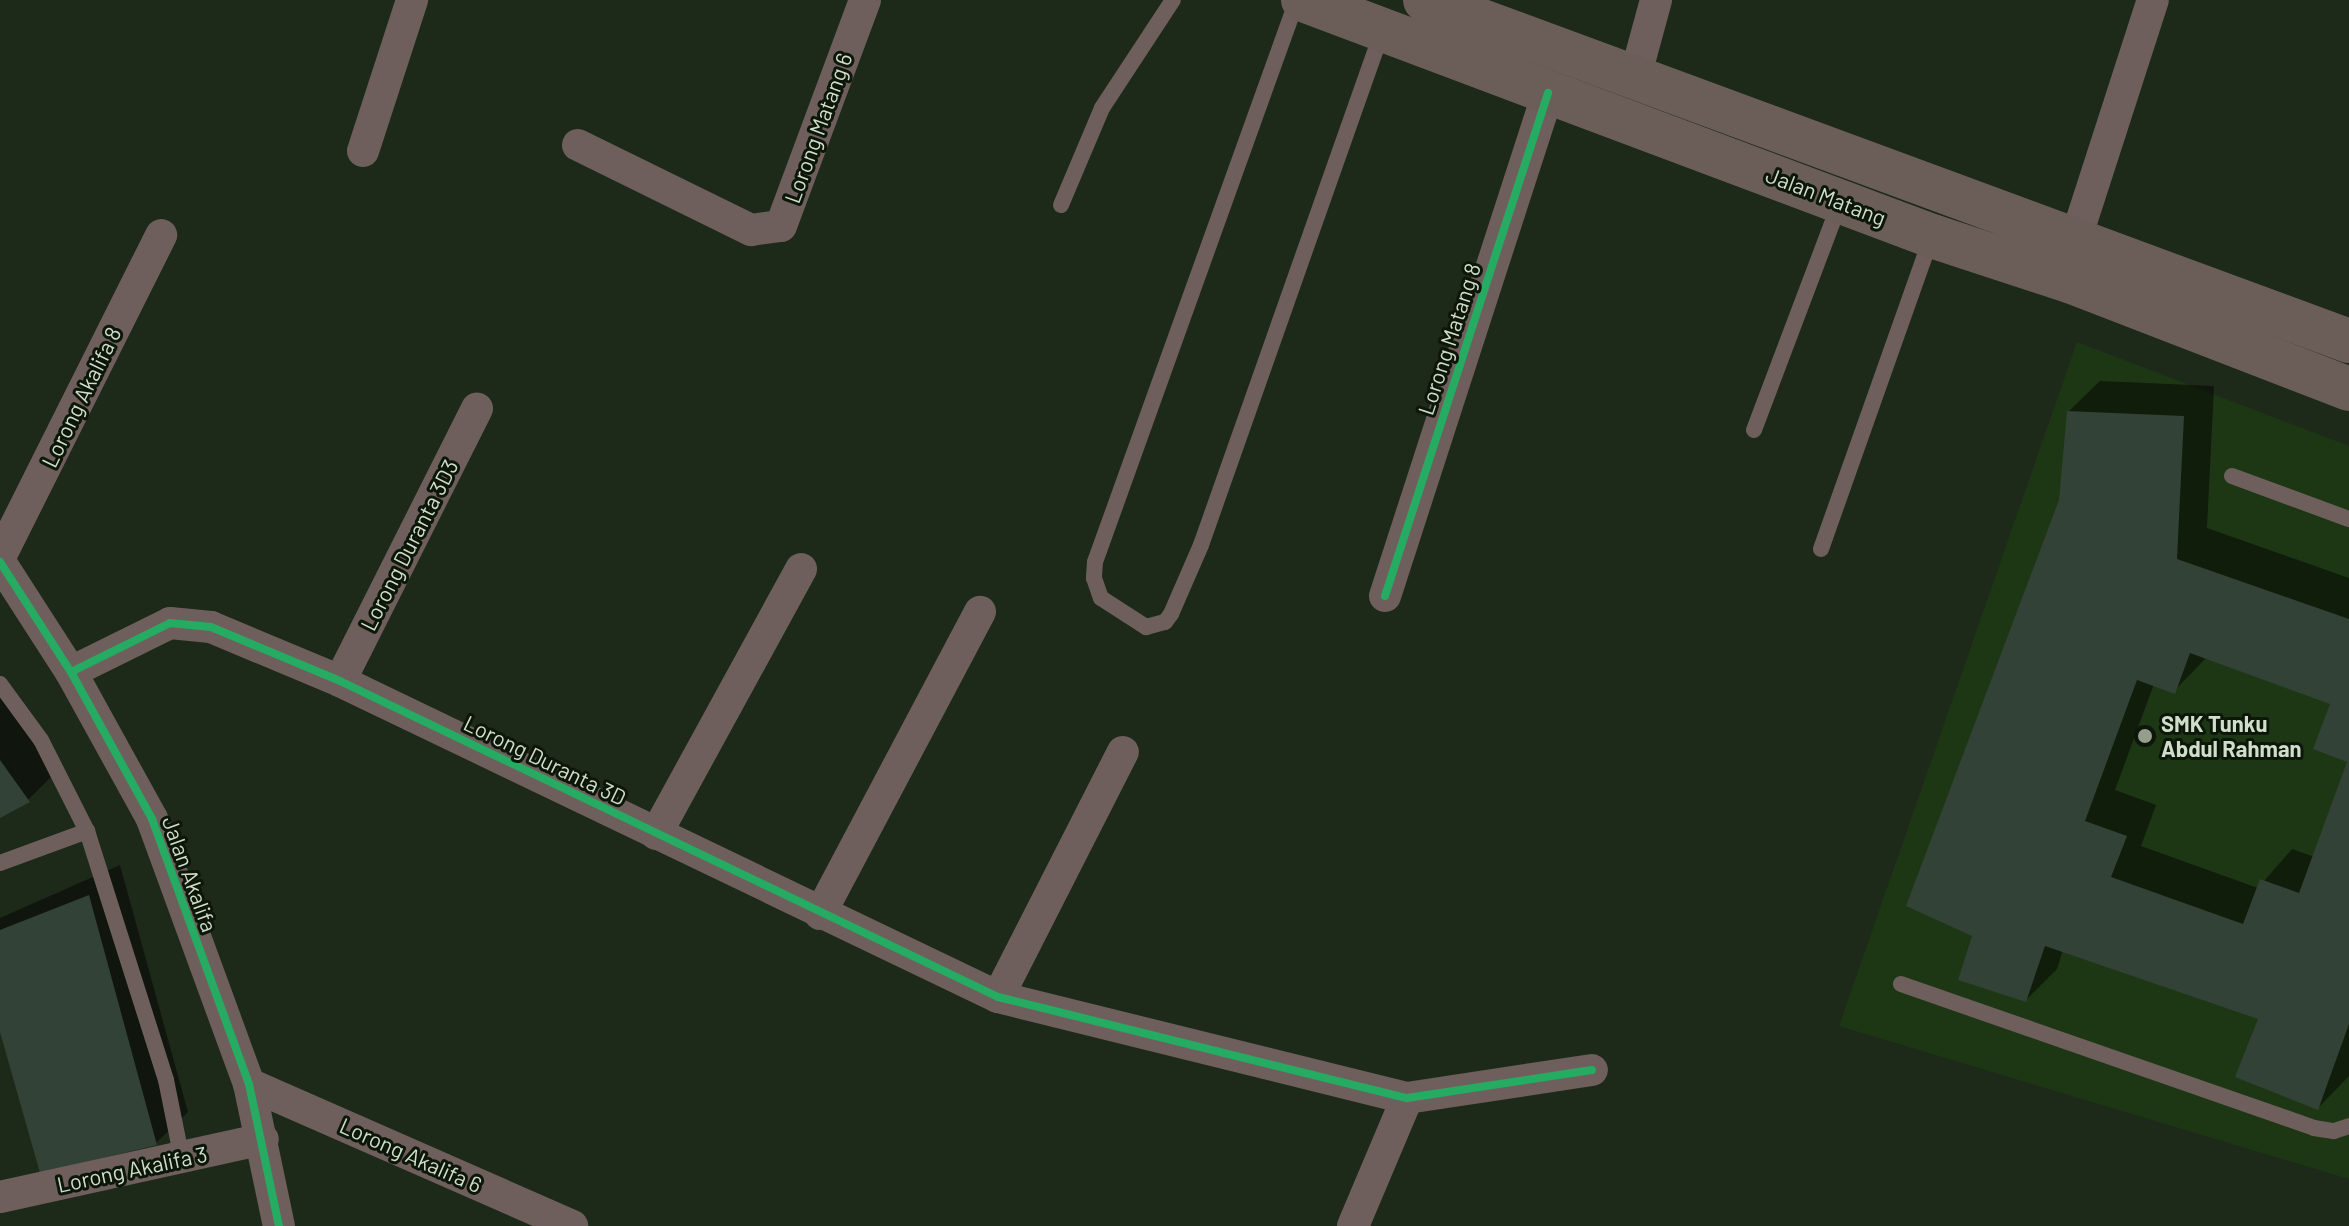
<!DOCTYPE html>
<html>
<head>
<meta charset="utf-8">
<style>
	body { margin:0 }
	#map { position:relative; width:2349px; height:1226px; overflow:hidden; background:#1e2a19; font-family:Barlow,sans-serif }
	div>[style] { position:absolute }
	.built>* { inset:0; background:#1d3714 }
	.shadow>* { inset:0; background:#0007 }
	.building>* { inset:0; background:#334236 }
	.service>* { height:16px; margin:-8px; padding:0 8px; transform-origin:8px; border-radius:8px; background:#6e5f5d }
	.minor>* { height:32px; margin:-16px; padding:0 16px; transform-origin:16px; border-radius:16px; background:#6e5f5d }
	.primary>* { height:44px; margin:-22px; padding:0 22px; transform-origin:22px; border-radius:22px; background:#6b5e59 }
	.cycleway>* { height:8px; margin:-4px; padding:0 4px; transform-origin:4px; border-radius:4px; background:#26ab63 }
	.dots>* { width:22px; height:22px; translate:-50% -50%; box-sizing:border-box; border:4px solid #0c1609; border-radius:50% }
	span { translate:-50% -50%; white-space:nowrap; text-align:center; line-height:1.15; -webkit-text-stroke:6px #0c1609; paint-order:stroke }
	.street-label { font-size:22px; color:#cfdeca }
	.poi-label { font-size:22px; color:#cfdeca; font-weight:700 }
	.left { translate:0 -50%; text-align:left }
</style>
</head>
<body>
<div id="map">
	<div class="built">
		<i style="clip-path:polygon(2077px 342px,2349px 446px,2349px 1179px,1839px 1026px)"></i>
	</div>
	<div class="shadow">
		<i style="clip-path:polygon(2100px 381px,2214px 386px,2207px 528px,2349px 578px,2349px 760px,2332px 703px,2207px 657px,2174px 691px,2154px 684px,2115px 790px,2156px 805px,2141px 846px,2258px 888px,2292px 849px,2315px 857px,2349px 763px,2349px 1076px,2318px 1108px,2261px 1018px,2063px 950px,2057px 969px,2026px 1000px,1975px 935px,2061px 500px,2068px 412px)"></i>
		<i style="clip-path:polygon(0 685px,59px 769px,28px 800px,0 816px)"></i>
		<i style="clip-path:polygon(120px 865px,188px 1112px,156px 1143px,0 1025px,0 918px)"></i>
	</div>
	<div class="building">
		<i style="clip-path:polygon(evenodd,2067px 411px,2184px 416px,2177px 559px,2349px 619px,2349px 1024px,2318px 1110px,2235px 1077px,2258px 1019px,2045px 946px,2026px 1002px,1958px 980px,1972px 936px,1906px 906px,2059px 500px,2067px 411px,2190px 653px,2330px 704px,2313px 749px,2347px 762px,2299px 893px,2260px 879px,2243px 924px,2111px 877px,2127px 836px,2085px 821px,2137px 680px,2175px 694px,2190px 653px)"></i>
		<i style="clip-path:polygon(0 760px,30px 802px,0 818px)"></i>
		<i style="clip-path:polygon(89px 895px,157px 1145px,40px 1173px,0 1032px,0 930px)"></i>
	</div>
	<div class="service">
		<i style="left:1297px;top:0;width:597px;rotate:109.77deg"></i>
		<i style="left:1095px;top:562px;width:16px;rotate:94deg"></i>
		<i style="left:1094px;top:578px;width:21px;rotate:71deg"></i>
		<i style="left:1101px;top:598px;width:54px;rotate:32.8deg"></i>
		<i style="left:1146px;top:627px;width:20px;rotate:-15deg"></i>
		<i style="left:1165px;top:622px;width:10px;rotate:-53deg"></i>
		<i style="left:1171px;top:614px;width:75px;rotate:-66.5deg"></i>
		<i style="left:1201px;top:545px;width:544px;rotate:-70.57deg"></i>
		<i style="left:1061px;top:205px;width:105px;rotate:-67.1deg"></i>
		<i style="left:1102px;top:108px;width:129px;rotate:-56.7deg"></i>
		<i style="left:1754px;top:430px;width:243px;rotate:-69.3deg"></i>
		<i style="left:2232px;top:476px;width:125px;rotate:20.2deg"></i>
		<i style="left:1821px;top:549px;width:330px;rotate:-70.5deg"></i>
		<i style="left:0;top:684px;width:69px;rotate:53.8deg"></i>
		<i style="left:41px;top:740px;width:102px;rotate:63.2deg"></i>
		<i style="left:87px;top:831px;width:261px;rotate:72.4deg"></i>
		<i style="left:166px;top:1080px;width:81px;rotate:78.6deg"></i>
		<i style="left:0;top:863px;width:93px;rotate:-20.2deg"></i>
		<i style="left:1901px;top:984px;width:437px;rotate:19.2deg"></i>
		<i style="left:2314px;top:1128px;width:20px;rotate:9deg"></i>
		<i style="left:2334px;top:1131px;width:16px;rotate:-18deg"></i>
	</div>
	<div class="minor">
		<i style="left:1634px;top:81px;width:84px;rotate:-74.8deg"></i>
		<i style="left:578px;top:145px;width:193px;rotate:26.2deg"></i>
		<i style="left:751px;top:230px;width:30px;rotate:-8deg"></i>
		<i style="left:781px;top:226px;width:241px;rotate:-69.6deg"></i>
		<i style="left:363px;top:151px;width:159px;rotate:-72deg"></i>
		<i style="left:2075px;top:241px;width:253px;rotate:-72.1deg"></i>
		<i style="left:0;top:557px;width:360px;rotate:-63.4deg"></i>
		<i style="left:0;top:562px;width:131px;rotate:57.2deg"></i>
		<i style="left:71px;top:672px;width:168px;rotate:61.1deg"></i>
		<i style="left:152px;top:819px;width:282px;rotate:69.9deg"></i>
		<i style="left:249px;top:1084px;width:145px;rotate:78.1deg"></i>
		<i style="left:1385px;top:596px;width:529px;rotate:-72.04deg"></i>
		<i style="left:71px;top:672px;width:110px;rotate:-26.3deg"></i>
		<i style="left:170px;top:623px;width:41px;rotate:5.6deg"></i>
		<i style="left:211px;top:627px;width:140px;rotate:22.7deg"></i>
		<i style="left:340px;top:681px;width:730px;rotate:25.65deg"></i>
		<i style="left:998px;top:997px;width:421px;rotate:13.9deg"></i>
		<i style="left:1407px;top:1098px;width:187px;rotate:-8.6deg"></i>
		<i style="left:340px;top:681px;width:305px;rotate:-63.3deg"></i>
		<i style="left:656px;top:834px;width:302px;rotate:-61.3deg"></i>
		<i style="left:820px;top:914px;width:342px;rotate:-62.1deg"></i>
		<i style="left:998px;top:997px;width:275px;rotate:-63deg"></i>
		<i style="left:249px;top:1084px;width:353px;rotate:23.7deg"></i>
		<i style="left:0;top:1197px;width:269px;rotate:-12.4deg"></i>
		<i style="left:1353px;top:1226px;width:139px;rotate:-67.1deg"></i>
	</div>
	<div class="primary">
		<i style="left:1303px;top:0;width:672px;rotate:20.57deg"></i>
		<i style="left:1932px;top:236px;width:147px;rotate:18.2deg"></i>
		<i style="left:2072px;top:282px;width:297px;rotate:21.1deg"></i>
		<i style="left:1425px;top:0;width:985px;rotate:20.26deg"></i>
	</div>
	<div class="cycleway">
		<i style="left:0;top:562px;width:131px;rotate:57.2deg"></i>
		<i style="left:71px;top:672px;width:168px;rotate:61.1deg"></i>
		<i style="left:152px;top:819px;width:282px;rotate:69.9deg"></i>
		<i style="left:249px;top:1084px;width:145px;rotate:78.1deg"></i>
		<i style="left:1385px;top:596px;width:529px;rotate:-72.04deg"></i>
		<i style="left:71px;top:672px;width:110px;rotate:-26.3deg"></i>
		<i style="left:170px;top:623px;width:41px;rotate:5.6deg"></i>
		<i style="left:211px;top:627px;width:140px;rotate:22.7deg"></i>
		<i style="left:340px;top:681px;width:730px;rotate:25.65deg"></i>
		<i style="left:998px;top:997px;width:421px;rotate:13.9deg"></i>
		<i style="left:1407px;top:1098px;width:187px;rotate:-8.6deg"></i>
	</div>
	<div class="dots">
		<i style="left:2145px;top:736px;background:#919f8c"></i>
	</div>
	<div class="street-label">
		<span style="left:818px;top:128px;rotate:-70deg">Lorong Matang 6</span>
		<span style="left:1826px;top:196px;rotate:21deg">Jalan Matang</span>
		<span style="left:1449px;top:339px;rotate:-72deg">Lorong Matang 8</span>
		<span style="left:81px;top:397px;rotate:-64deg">Lorong Akalifa 8</span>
		<span style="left:409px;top:545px;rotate:-63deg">Lorong Duranta 3D3</span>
		<span style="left:545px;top:760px;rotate:26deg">Lorong Duranta 3D</span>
		<span style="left:190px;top:874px;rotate:70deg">Jalan Akalifa</span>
		<span style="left:411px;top:1155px;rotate:24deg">Lorong Akalifa 6</span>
		<span style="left:132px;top:1169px;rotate:-12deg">Lorong Akalifa 3</span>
	</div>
	<div class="poi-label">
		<span class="left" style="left:2161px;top:736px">SMK Tunku<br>Abdul Rahman</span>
	</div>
</div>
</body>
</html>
